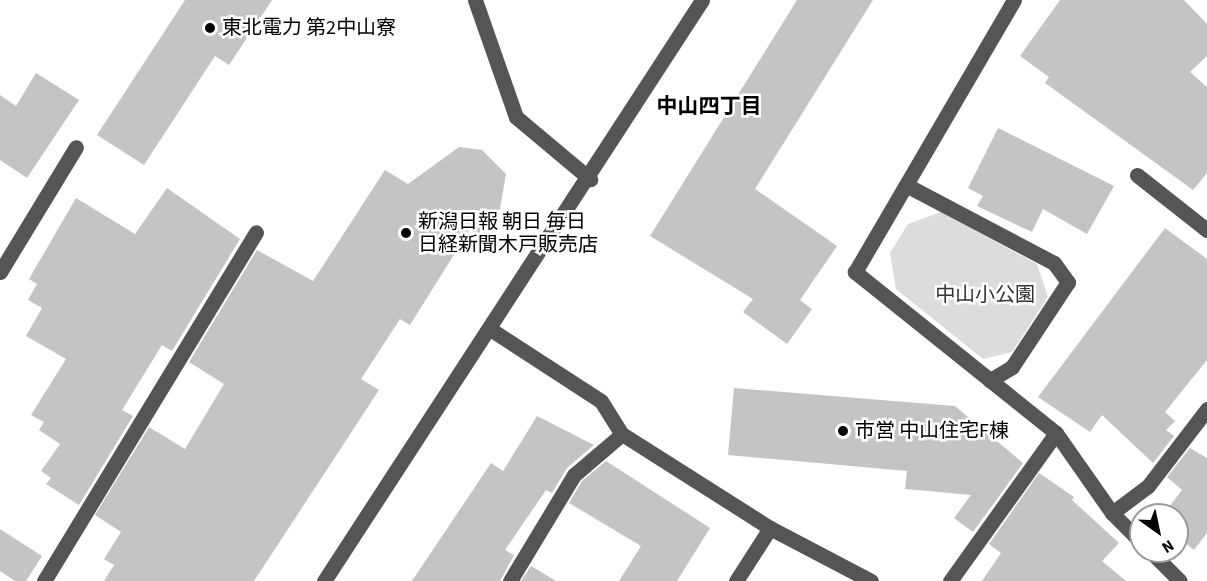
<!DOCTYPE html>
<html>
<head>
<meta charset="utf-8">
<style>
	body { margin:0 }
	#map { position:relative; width:1207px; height:581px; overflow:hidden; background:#fff; font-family:"Source Sans 3","Noto Sans JP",sans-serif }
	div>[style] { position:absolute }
	.green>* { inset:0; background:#dcdcdc }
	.building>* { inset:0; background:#c4c4c4 }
	.minor>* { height:15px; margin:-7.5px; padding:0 7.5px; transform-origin:7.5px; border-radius:7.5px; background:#555 }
	.dots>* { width:16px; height:16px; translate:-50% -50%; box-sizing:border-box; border:3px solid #fff; border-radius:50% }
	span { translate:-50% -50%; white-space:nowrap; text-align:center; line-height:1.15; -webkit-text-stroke:5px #fff; paint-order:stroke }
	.poi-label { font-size:20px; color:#000 }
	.left { translate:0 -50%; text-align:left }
	.park-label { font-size:20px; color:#333 }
	.neighbourhood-label { font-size:21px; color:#000; font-weight:700 }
	.north { position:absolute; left:1129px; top:503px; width:60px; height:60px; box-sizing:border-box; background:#fff; border:2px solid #999; border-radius:50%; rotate:147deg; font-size:16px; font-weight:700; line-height:24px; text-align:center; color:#000 }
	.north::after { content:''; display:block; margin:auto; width:21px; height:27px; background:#000; clip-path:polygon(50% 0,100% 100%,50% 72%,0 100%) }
</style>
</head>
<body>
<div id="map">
	<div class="green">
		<i style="clip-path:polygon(941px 212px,1037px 264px,1048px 297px,1012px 352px,983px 359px,896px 289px,890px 253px,908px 224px)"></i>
	</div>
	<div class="building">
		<i style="clip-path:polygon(185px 0,272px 0,229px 65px,215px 56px,144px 165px,97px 135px)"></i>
		<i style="clip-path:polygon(797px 0,873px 0,755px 189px,837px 246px,800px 300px,812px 309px,787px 344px,743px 312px,753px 299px,650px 236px)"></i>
		<i style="clip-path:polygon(1060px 0,1184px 0,1207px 24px,1207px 56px,1190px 72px,1207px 87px,1207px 173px,1193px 190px,1045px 83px,1049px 77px,1020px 56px)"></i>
		<i style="clip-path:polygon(36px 73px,79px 100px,27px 178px,0 160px,0 95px,16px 106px)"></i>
		<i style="clip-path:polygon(998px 128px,1114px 186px,1087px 234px,1043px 209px,1032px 232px,977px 206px,983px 196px,968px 188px)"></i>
		<i style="clip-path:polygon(459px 147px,482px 150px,506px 174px,500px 209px,482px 236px,470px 229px,410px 325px,400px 319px,361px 379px,379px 390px,254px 581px,104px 581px,114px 565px,104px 559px,121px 532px,95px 515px,149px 427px,185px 449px,224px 384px,189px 362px,257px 250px,313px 281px,385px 170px,408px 184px)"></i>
		<i style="clip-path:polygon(167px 188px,240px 239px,172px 351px,162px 345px,122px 410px,133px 416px,79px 505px,46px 484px,51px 478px,41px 471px,60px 444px,39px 430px,44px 422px,31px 415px,66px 359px,26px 336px,42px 308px,28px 300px,37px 284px,29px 279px,76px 198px,135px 234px)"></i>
		<i style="clip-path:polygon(1165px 228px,1207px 259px,1207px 360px,1165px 412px,1175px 421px,1166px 430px,1174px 436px,1153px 463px,1102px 415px,1090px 432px,1038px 397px)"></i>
		<i style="clip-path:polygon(734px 388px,955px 406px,1023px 463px,973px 532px,954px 518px,971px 495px,905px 489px,907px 471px,728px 455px)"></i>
		<i style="clip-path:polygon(537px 416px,594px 445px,567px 468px,552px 493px,546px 490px,505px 550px,514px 555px,500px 581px,412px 581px,491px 463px,503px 471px)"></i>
		<i style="clip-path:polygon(1190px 448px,1207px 458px,1207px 533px,1194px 550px,1177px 537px,1177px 515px,1163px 515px,1182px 490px,1167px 477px)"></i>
		<i style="clip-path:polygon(606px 461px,710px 528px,677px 581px,619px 581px,641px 546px,569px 503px,582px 481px)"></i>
		<i style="clip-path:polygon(1039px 473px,1074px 497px,1072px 500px,1119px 543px,1102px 561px,1126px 581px,982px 581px,1001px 553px,989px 544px)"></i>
		<i style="clip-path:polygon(0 529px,42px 556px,26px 581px,15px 581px,0 571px)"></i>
		<i style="clip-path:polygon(531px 566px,556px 581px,521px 581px)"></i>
	</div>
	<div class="minor">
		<i style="left:475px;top:0;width:124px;rotate:70.7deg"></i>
		<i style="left:516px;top:117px;width:97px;rotate:40deg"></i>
		<i style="left:1137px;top:175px;width:89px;rotate:38.2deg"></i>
		<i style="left:906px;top:185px;width:167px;rotate:27.8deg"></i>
		<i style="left:1054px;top:263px;width:24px;rotate:54deg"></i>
		<i style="left:1068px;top:282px;width:102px;rotate:123.4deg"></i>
		<i style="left:1012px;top:367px;width:26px;rotate:149deg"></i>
		<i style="left:0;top:272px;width:146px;rotate:-58.7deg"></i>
		<i style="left:490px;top:329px;width:132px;rotate:33deg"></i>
		<i style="left:601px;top:401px;width:39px;rotate:58deg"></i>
		<i style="left:622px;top:434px;width:175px;rotate:32.4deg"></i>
		<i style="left:770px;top:528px;width:114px;rotate:27.7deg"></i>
		<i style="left:1056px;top:433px;width:98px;rotate:55deg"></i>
		<i style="left:1112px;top:513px;width:41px;rotate:45deg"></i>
		<i style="left:1112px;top:513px;width:45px;rotate:-36.9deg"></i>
		<i style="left:1148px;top:486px;width:97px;rotate:-52.5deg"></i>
		<i style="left:1150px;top:551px;width:42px;rotate:45deg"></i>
		<i style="left:44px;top:581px;width:408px;rotate:-58.7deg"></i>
		<i style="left:324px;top:581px;width:693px;rotate:-56.95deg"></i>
		<i style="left:510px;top:581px;width:124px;rotate:-58.9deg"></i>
		<i style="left:574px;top:475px;width:63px;rotate:-40.5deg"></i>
		<i style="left:736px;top:581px;width:63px;rotate:-57.3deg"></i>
		<i style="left:950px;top:581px;width:182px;rotate:-54.4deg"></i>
		<i style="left:1056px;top:433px;width:258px;rotate:-141.3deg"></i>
		<i style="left:855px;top:272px;width:315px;rotate:-59.7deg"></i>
	</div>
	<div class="dots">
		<i style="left:210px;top:28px;background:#000"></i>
		<i style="left:406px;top:233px;background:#000"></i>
		<i style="left:843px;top:431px;background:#000"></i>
	</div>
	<div class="poi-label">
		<span class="left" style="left:222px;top:28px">東北電力 第2中山寮</span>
		<span class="left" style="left:418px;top:234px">新潟日報 朝日 毎日<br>日経新聞木戸販売店</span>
		<span class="left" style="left:855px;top:431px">市営 中山住宅F棟</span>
	</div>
	<div class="park-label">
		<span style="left:985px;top:295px">中山小公園</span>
	</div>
	<div class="neighbourhood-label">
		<span style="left:709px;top:106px">中山四丁目</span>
	</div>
	<div class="north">N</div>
</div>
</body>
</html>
